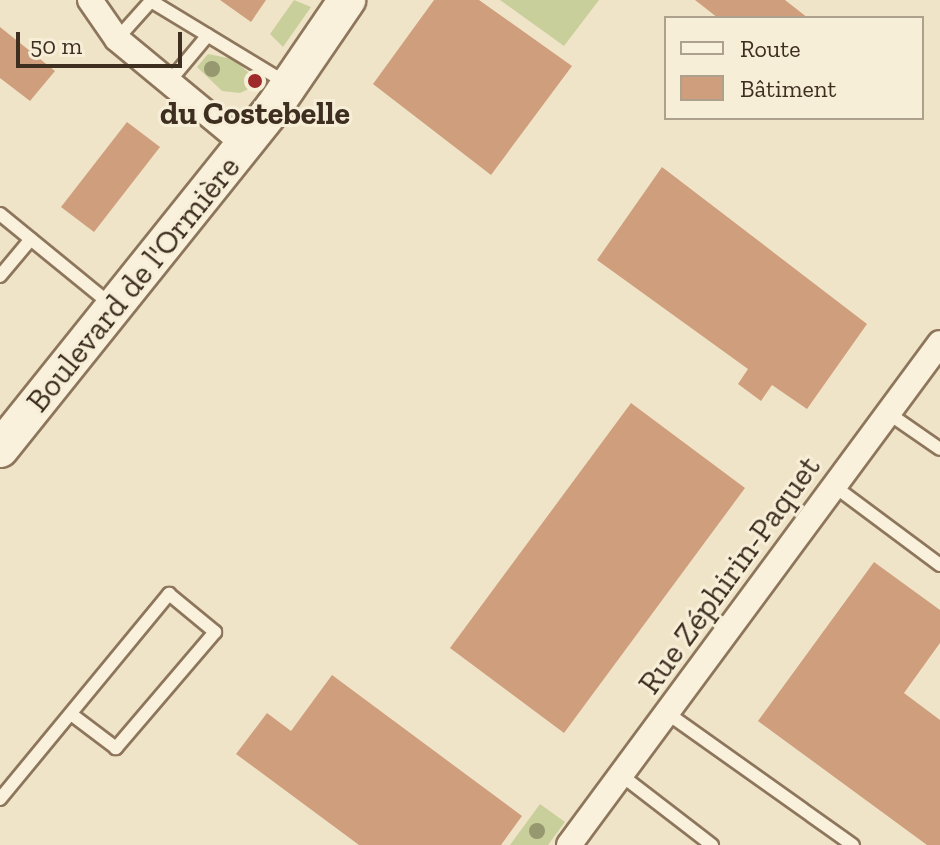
<!DOCTYPE html>
<html>
<head>
<meta charset="utf-8">
<style>
	body { margin:0 }
	#map { position:relative; width:940px; height:845px; overflow:hidden; background:#f0e4c8; font-family:"Zilla Slab",serif }
	div>[style] { position:absolute }
	.green>* { inset:0; background:#c9cf9b }
	.building>* { inset:0; background:#cf9f7d }
	.roads { filter:drop-shadow(2px 0 #8d765c) drop-shadow(-2px 0 #8d765c) drop-shadow(0 2px #8d765c) drop-shadow(0 -2px #8d765c) }
	.service>* { height:12px; margin:-6px; padding:0 6px; transform-origin:6px; border-radius:6px; background:#faf1dc }
	.minor>* { height:24px; margin:-12px; padding:0 12px; transform-origin:12px; border-radius:12px; background:#faf1dc }
	.secondary>* { height:36px; margin:-18px; padding:0 18px; transform-origin:18px; border-radius:18px; background:#faf1dc }
	.trees>* { width:16px; height:16px; margin:-8px; border-radius:50%; background:#96986f }
	.dots>* { width:22px; height:22px; translate:-50% -50%; box-sizing:border-box; border:4px solid #f7eed8; border-radius:50% }
	span { translate:-50% -50%; white-space:nowrap; text-align:center; line-height:1.15; -webkit-text-stroke:6px #f7eed8; paint-order:stroke }
	.poi-label { font-size:32px; color:#3d2e20; font-weight:700 }
	.street-label { font-size:32px; color:#3d2e20 }
	.legend { position:absolute; left:664px; top:16px; width:260px; height:104px; box-sizing:border-box; background:#f7eed8; border:2px solid #ada18e; margin:0; padding:10px 14px; list-style:none; font-size:24px; color:#3d2e20 }
	.legend li { display:flex; align-items:center; gap:16px; height:40px }
	.legend b { width:40px; border:2px solid #ada18e }
	.scale { position:absolute; left:16px; top:32px; width:166px; height:36px; box-sizing:border-box; border:4px solid #3d2e20; border-top:0; padding-left:10px; font-size:24px; line-height:28px; white-space:nowrap; color:#3d2e20; -webkit-text-stroke:6px #f7eed8; paint-order:stroke }
</style>
</head>
<body>
<div id="map">
	<div class="green">
		<i style="clip-path:polygon(294px 0,311px 7px,283px 47px,270px 34px)"></i>
		<i style="clip-path:polygon(500px 0,599px 0,564px 46px)"></i>
		<i style="clip-path:polygon(208px 54px,233px 59px,255px 78px,255px 86px,240px 93px,222px 91px,197px 67px)"></i>
		<i style="clip-path:polygon(540px 804px,565px 822px,548px 845px,510px 845px)"></i>
	</div>
	<div class="building">
		<i style="clip-path:polygon(220px 0,266px 0,251px 22px)"></i>
		<i style="clip-path:polygon(434px 0,479px 0,572px 66px,491px 175px,373px 84px)"></i>
		<i style="clip-path:polygon(695px 0,785px 0,808px 18px,718px 18px)"></i>
		<i style="clip-path:polygon(0 27px,55px 71px,30px 101px,0 78px)"></i>
		<i style="clip-path:polygon(127px 122px,160px 147px,94px 232px,61px 207px)"></i>
		<i style="clip-path:polygon(662px 167px,867px 324px,807px 409px,772px 385px,761px 401px,738px 384px,748px 369px,597px 260px)"></i>
		<i style="clip-path:polygon(631px 403px,745px 488px,564px 733px,450px 648px)"></i>
		<i style="clip-path:polygon(874px 562px,940px 610px,940px 643px,904px 693px,940px 720px,940px 845px,927px 845px,758px 721px)"></i>
		<i style="clip-path:polygon(332px 675px,522px 816px,501px 845px,359px 845px,236px 754px,267px 713px,291px 731px)"></i>
	</div>
	<div class="roads">
		<div class="service">
			<i style="left:117px;top:39px;width:51px;rotate:-48.2deg"></i>
			<i style="left:151px;top:1px;width:157px;rotate:31.2deg"></i>
			<i style="left:168px;top:83px;width:62px;rotate:-50.2deg"></i>
			<i style="left:0;top:214px;width:146px;rotate:39.2deg"></i>
			<i style="left:0;top:276px;width:48px;rotate:-50deg"></i>
			<i style="left:888px;top:413px;width:63px;rotate:34.7deg"></i>
			<i style="left:834px;top:486px;width:132px;rotate:36.7deg"></i>
			<i style="left:667px;top:713px;width:228px;rotate:35.4deg"></i>
			<i style="left:621px;top:775px;width:115px;rotate:37.6deg"></i>
			<i style="left:0;top:799px;width:266px;rotate:-50.5deg"></i>
			<i style="left:169px;top:594px;width:60px;rotate:39.6deg"></i>
			<i style="left:215px;top:632px;width:153px;rotate:130.5deg"></i>
			<i style="left:116px;top:748px;width:56px;rotate:-142.9deg"></i>
		</div>
		<div class="minor">
			<i style="left:90px;top:0;width:47px;rotate:55.3deg"></i>
			<i style="left:117px;top:39px;width:166px;rotate:39.6deg"></i>
			<i style="left:569px;top:845px;width:624px;rotate:-53.53deg"></i>
		</div>
		<div class="secondary">
			<i style="left:0;top:449px;width:438px;rotate:-51.3deg"></i>
			<i style="left:274px;top:107px;width:130px;rotate:-55.7deg"></i>
		</div>
	</div>
	<div class="trees">
		<i style="left:212px;top:69px"></i>
		<i style="left:537px;top:831px"></i>
	</div>
	<div class="dots">
		<i style="left:255px;top:81px;background:#9e2a2b"></i>
	</div>
	<div class="poi-label">
		<span style="left:255px;top:113px">du Costebelle</span>
	</div>
	<div class="street-label">
		<span style="left:133px;top:284px;rotate:-51deg">Boulevard de l'Ormière</span>
		<span style="left:729px;top:575px;rotate:-54deg">Rue Zéphirin-Paquet</span>
	</div>
	<ul class="legend">
	<li><b style="height:10px;background:#faf1dc"></b>Route</li>
	<li><b style="height:22px;background:#cf9f7d"></b>Bâtiment</li>
	</ul>
	<div class="scale">50 m</div>
</div>
</body>
</html>
